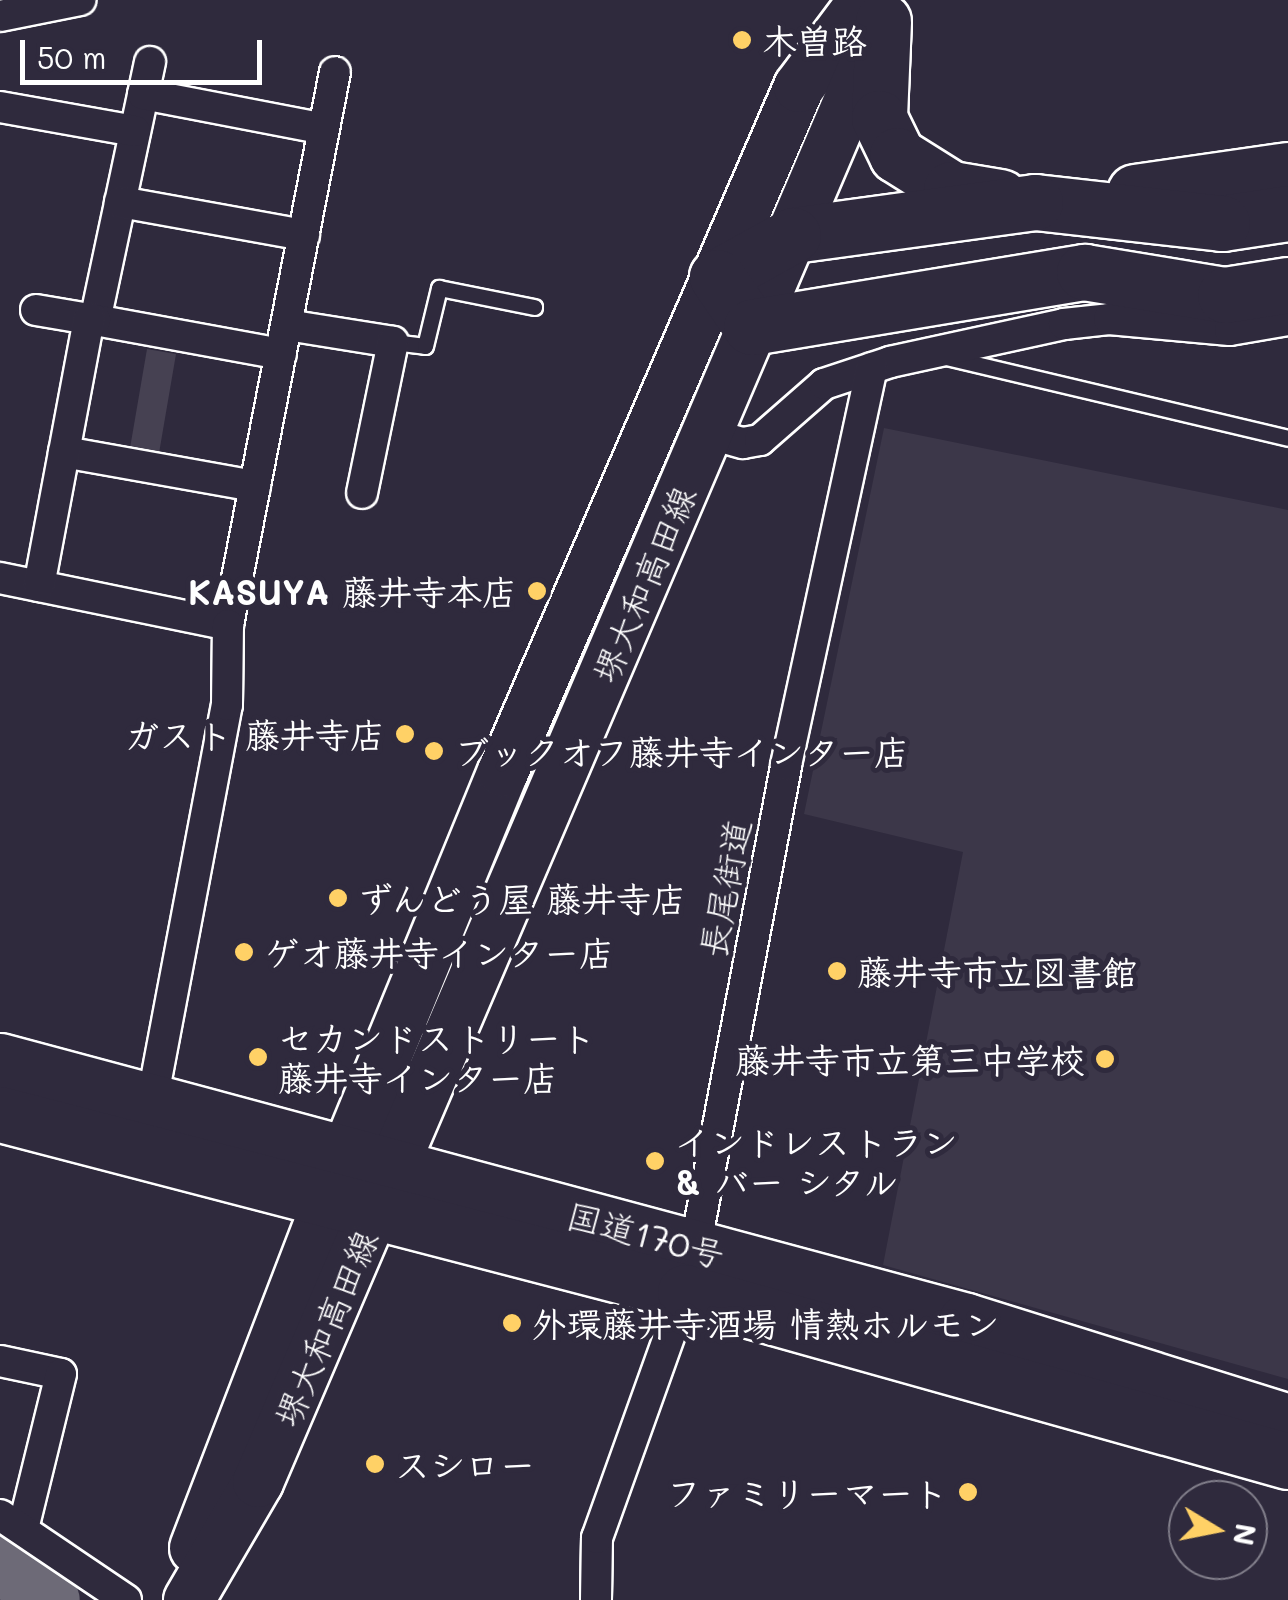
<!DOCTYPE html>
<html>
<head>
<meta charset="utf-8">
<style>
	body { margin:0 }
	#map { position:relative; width:1288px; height:1600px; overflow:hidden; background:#2f2a3d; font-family:Mali,"Klee One",sans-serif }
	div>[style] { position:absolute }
	.built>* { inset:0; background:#3c3749 }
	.green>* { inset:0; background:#464152 }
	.river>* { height:58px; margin:-29px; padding:0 29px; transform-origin:29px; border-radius:29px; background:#6d6a77 }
	.roads { filter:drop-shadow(2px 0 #fff) drop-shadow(-2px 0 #fff) drop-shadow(0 2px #fff) drop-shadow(0 -2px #fff) }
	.lane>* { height:15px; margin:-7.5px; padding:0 7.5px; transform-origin:7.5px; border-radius:7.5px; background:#2f2a3d }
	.street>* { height:30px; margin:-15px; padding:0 15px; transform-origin:15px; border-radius:15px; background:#2f2a3d }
	.primary>* { height:50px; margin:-25px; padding:0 25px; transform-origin:25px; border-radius:25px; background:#2f2a3d }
	.highway>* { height:55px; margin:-27.5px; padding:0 27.5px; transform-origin:27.5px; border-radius:27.5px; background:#2f2a3d }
	.dots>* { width:28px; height:28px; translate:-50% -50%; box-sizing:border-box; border:5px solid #2f2a3d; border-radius:50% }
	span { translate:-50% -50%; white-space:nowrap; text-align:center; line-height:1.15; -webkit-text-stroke:10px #2f2a3d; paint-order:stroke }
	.poi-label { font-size:35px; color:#fff; font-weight:700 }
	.left { translate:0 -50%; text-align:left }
	.right { translate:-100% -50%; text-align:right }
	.street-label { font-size:35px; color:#fff }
	.north { position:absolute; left:1168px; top:1480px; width:100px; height:100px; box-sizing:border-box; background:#2f2a3d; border:2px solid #827f8b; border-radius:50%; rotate:100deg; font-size:28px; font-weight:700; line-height:40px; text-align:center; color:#fff }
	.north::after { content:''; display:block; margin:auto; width:35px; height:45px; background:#ffd166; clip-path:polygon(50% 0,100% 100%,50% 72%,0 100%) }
	.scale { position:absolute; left:20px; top:40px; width:242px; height:45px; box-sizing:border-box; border:5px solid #fff; border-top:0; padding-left:12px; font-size:30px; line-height:35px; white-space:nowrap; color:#fff; -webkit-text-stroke:8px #2f2a3d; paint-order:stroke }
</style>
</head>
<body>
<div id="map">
	<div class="built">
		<i style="clip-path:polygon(884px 428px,1288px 510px,1288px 1379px,883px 1265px,963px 852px,804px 814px)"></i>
	</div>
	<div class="green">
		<i style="clip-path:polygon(147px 349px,176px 354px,158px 459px,129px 454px)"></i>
	</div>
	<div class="river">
		<i style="left:0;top:1564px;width:62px;rotate:35.2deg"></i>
	</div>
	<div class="roads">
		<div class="lane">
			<i style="left:393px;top:342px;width:32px;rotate:7deg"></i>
			<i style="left:425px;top:346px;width:60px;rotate:-76.4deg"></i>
			<i style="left:439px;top:288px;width:97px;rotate:11.3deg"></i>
			<i style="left:946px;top:357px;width:351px;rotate:13.3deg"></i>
		</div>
		<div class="street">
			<i style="left:0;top:16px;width:82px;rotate:-11.3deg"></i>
			<i style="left:150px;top:62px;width:264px;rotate:102deg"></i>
			<i style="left:95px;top:320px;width:189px;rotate:10.4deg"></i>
			<i style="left:143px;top:94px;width:184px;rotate:10.9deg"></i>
			<i style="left:0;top:107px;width:137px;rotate:10.1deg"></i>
			<i style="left:120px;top:202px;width:187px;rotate:10.2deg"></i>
			<i style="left:36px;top:310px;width:60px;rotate:9.6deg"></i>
			<i style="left:287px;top:325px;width:107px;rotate:9.1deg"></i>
			<i style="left:393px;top:342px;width:154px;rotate:101.6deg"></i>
			<i style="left:707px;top:433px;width:37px;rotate:16deg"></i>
			<i style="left:743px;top:443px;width:17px;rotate:-10deg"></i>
			<i style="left:760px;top:440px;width:85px;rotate:-41.2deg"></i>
			<i style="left:824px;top:384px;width:70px;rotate:-18.4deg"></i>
			<i style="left:890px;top:362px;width:178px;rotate:-12.3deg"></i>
			<i style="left:1064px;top:324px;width:45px;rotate:-6.3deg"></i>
			<i style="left:1109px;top:319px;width:121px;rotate:5.2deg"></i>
			<i style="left:1230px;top:330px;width:59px;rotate:-9.8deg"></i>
			<i style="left:64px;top:452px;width:194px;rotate:10.1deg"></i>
			<i style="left:0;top:578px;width:233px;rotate:11.6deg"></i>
			<i style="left:228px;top:625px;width:563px;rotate:-79.05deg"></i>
			<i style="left:39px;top:586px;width:273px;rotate:-79.4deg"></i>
			<i style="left:152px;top:1101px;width:403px;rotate:-79.3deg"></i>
			<i style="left:227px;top:705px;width:80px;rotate:-89.3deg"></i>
			<i style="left:695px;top:1248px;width:491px;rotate:-79.3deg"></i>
			<i style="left:786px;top:765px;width:406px;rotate:-77.8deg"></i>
			<i style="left:0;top:1361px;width:62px;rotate:12deg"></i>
			<i style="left:61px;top:1374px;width:160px;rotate:103.8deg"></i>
			<i style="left:0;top:1515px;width:152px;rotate:34deg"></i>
			<i style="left:596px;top:1600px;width:62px;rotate:-89.1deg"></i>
			<i style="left:597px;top:1538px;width:261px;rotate:-70.3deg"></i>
		</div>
		<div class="primary">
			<i style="left:195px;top:1548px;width:424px;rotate:-69deg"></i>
			<i style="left:347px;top:1152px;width:411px;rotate:-67.7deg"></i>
			<i style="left:503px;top:772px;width:746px;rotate:-66.63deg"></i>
			<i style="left:799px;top:87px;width:109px;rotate:-53.2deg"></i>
			<i style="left:189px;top:1600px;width:137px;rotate:-59.7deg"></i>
			<i style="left:258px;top:1482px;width:1576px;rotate:-66.83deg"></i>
		</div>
		<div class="highway">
			<i style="left:883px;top:21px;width:97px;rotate:92.4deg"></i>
			<i style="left:879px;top:118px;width:41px;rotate:64.1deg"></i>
			<i style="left:897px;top:155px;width:64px;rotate:32.2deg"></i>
			<i style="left:951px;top:189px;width:50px;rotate:9.3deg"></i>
			<i style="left:1135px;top:192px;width:155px;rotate:-8.2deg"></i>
			<i style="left:1288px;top:213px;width:67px;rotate:171.4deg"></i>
			<i style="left:1222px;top:223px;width:188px;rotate:-173.6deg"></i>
			<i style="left:1035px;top:202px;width:244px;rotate:172.2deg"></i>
			<i style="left:793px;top:235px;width:87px;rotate:151.1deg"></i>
			<i style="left:717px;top:277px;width:60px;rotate:55.8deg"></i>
			<i style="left:751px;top:327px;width:338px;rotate:-9.4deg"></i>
			<i style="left:1084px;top:272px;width:143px;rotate:9.3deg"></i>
			<i style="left:1225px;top:295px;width:64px;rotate:-9deg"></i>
			<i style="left:0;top:1061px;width:1000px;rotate:15.06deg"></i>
			<i style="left:966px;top:1321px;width:337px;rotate:17.4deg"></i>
			<i style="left:0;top:1114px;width:708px;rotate:14.57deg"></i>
			<i style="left:685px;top:1292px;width:626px;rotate:15.66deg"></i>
		</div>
	</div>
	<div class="dots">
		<i style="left:742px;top:40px;background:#ffd166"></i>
		<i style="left:537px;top:591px;background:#ffd166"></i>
		<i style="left:405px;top:734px;background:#ffd166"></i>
		<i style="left:434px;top:751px;background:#ffd166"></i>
		<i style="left:338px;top:898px;background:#ffd166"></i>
		<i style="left:244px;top:952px;background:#ffd166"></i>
		<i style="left:837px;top:971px;background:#ffd166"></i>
		<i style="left:258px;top:1057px;background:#ffd166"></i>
		<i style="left:1105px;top:1059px;background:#ffd166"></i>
		<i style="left:655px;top:1161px;background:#ffd166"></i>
		<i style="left:512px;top:1323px;background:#ffd166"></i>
		<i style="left:375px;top:1464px;background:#ffd166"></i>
		<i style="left:968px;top:1492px;background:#ffd166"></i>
	</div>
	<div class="poi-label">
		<span class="left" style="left:762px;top:40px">木曽路</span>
		<span class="right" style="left:517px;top:591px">KASUYA 藤井寺本店</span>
		<span class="right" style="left:385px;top:734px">ガスト 藤井寺店</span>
		<span class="left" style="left:454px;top:751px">ブックオフ藤井寺インター店</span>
		<span class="left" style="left:358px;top:898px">ずんどう屋 藤井寺店</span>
		<span class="left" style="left:264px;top:952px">ゲオ藤井寺インター店</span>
		<span class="left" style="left:857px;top:971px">藤井寺市立図書館</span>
		<span class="left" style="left:278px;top:1057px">セカンドストリート<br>藤井寺インター店</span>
		<span class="right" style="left:1085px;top:1059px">藤井寺市立第三中学校</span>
		<span class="left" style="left:675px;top:1161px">インドレストラン<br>&amp; バー シタル</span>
		<span class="left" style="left:532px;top:1323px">外環藤井寺酒場 情熱ホルモン</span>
		<span class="left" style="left:395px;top:1464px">スシロー</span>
		<span class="right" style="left:948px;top:1492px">ファミリーマート</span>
	</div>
	<div class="street-label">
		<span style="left:643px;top:584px;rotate:-67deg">堺大和高田線</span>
		<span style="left:724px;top:888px;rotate:-79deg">長尾街道</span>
		<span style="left:646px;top:1234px;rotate:15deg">国道170号</span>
		<span style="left:325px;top:1328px;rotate:-67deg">堺大和高田線</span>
	</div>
	<div class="north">N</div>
	<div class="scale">50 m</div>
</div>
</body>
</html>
